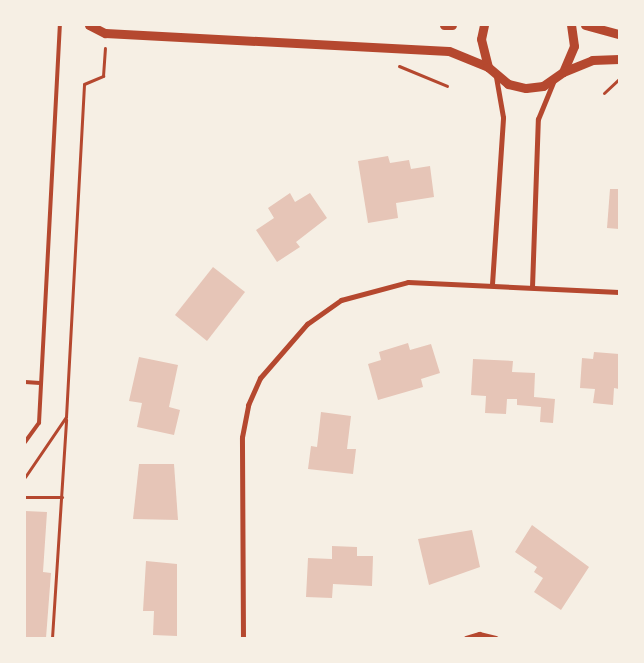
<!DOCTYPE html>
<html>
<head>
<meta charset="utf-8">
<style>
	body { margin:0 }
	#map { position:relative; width:644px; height:663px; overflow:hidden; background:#f6efe4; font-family:"Source Sans 3",sans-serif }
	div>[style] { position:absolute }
	.building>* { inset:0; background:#e6c5b7 }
	.path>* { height:3px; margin:-1.5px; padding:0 1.5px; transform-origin:1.5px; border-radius:1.5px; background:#b5482f }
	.service>* { height:4px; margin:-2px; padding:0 2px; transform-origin:2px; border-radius:2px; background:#b5482f }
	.minor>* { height:5px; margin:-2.5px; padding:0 2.5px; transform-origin:2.5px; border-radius:2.5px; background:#b5482f }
	.tertiary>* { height:9px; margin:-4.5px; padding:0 4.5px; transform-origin:4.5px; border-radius:4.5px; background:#b5482f }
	span { translate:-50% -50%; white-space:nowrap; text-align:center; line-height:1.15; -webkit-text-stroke:4px #f6efe4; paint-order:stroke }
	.frame { position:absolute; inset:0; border:26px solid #f6efe4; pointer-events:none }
</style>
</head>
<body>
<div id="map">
	<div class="building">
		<i style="clip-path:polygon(388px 156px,390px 163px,409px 160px,411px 169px,430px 166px,434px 197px,396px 203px,398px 218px,368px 223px,358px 161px)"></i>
		<i style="clip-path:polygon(610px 189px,619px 189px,619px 229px,607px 228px)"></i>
		<i style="clip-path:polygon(290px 193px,295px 202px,310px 193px,327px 218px,296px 242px,300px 247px,277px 262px,256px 230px,274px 218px,268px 208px)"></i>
		<i style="clip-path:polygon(213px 267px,245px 292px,207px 341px,175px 315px)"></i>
		<i style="clip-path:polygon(408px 343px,410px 350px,431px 344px,440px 373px,421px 379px,423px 387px,378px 400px,368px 364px,381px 360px,379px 352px)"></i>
		<i style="clip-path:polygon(594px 352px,619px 354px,619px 389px,614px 388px,613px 405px,593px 403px,595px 389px,580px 388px,582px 358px,593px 359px)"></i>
		<i style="clip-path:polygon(139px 357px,178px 365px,169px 407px,180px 410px,174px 435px,137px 427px,142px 403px,129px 401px)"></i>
		<i style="clip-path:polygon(473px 359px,513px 361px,512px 372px,535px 373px,534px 397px,555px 399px,553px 423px,540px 422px,541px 407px,517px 405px,517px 399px,507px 399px,506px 414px,485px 413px,486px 396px,471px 395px)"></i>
		<i style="clip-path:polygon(321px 412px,351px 416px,347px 449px,356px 449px,353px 474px,308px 469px,311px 446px,317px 447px)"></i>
		<i style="clip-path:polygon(139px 464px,174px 464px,178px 520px,133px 519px)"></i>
		<i style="clip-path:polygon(25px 511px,47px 512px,43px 572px,51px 573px,46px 638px,25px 638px)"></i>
		<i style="clip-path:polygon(532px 525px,589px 567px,561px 610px,534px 592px,543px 578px,534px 572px,537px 567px,515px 552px)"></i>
		<i style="clip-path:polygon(472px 530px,480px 567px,429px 585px,418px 539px)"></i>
		<i style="clip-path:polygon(332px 546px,357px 547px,357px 556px,373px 556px,372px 586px,333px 584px,332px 598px,306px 597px,308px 558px,332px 559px)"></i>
		<i style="clip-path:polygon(146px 561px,177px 564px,177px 636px,153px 635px,154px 611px,143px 611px)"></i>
	</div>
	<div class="path">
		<i style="left:399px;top:66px;width:52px;rotate:22.6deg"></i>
		<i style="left:604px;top:93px;width:21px;rotate:-43deg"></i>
		<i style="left:25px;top:477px;width:73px;rotate:-55.7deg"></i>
		<i style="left:66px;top:417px;width:333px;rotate:-86.9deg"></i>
		<i style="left:84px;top:84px;width:21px;rotate:-23deg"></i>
		<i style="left:103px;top:76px;width:28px;rotate:-86deg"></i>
		<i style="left:25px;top:497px;width:37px"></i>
		<i style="left:52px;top:638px;width:219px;rotate:-86.3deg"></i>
	</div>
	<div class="service">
		<i style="left:25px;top:382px;width:15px;rotate:4deg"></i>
		<i style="left:25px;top:442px;width:24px;rotate:-54deg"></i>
		<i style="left:39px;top:423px;width:399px;rotate:-87deg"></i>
	</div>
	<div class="minor">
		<i style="left:492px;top:284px;width:167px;rotate:-86.2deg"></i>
		<i style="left:503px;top:117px;width:41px;rotate:-99.9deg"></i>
		<i style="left:532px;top:287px;width:168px;rotate:-88deg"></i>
		<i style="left:538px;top:119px;width:42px;rotate:-67.7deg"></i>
		<i style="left:243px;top:638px;width:201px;rotate:-90.3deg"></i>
		<i style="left:242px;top:437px;width:33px;rotate:-79deg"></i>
		<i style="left:248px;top:405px;width:30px;rotate:-66deg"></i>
		<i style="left:260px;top:378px;width:72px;rotate:-49deg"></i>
		<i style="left:307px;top:324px;width:42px;rotate:-35.2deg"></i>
		<i style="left:341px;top:300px;width:69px;rotate:-15deg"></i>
		<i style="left:408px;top:282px;width:211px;rotate:2.7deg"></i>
		<i style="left:466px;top:638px;width:14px;rotate:-17deg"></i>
		<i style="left:479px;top:634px;width:17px;rotate:13deg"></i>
	</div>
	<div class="tertiary">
		<i style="left:89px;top:25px;width:18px;rotate:27deg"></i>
		<i style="left:105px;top:33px;width:344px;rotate:3deg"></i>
		<i style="left:449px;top:51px;width:42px;rotate:22.3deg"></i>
		<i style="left:444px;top:25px;width:8px"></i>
		<i style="left:484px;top:25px;width:14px;rotate:102deg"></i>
		<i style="left:481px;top:39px;width:29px;rotate:76deg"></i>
		<i style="left:488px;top:67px;width:26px;rotate:40deg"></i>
		<i style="left:508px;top:84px;width:18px;rotate:13deg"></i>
		<i style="left:526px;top:88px;width:17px;rotate:-7deg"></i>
		<i style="left:543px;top:86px;width:24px;rotate:-35deg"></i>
		<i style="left:563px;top:72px;width:28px;rotate:-67deg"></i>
		<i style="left:574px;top:46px;width:21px;rotate:-98deg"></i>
		<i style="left:585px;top:25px;width:35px;rotate:15deg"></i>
		<i style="left:563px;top:72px;width:31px;rotate:-22deg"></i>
		<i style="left:592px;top:60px;width:27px;rotate:-2deg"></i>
	</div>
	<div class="frame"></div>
</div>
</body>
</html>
